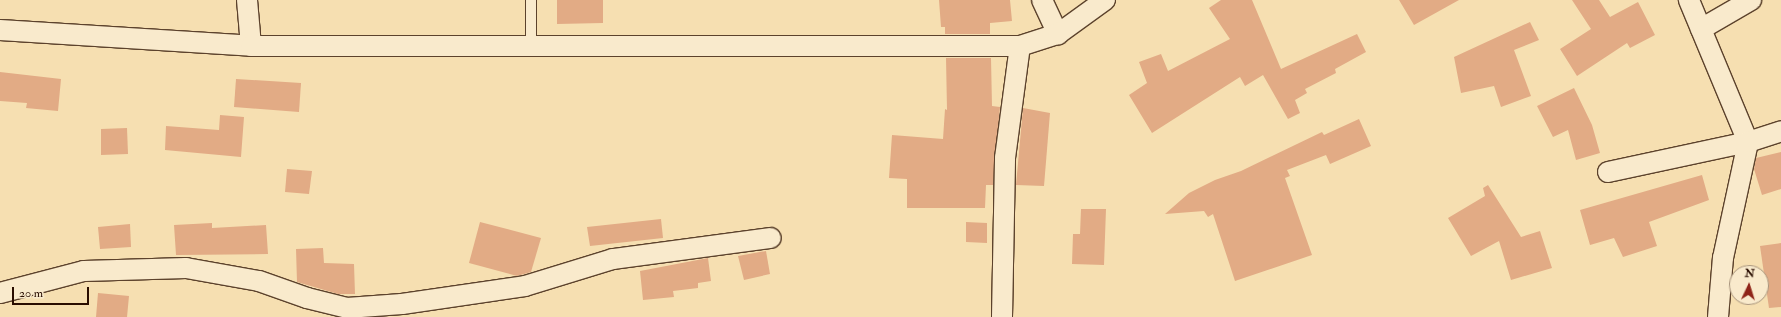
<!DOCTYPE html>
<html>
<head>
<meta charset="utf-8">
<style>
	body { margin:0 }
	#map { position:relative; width:1781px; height:317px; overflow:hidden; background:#f6dfb1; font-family:"IM FELL Double Pica",serif }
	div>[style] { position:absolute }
	.building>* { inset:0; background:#e2ab85 }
	.roads { filter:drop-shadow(1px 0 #5c422c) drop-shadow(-1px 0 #5c422c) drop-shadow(0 1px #5c422c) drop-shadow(0 -1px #5c422c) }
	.lane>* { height:10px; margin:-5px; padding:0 5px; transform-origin:5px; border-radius:5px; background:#f9eacc }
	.street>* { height:20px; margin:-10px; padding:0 10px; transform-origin:10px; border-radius:10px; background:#f9eacc }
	span { translate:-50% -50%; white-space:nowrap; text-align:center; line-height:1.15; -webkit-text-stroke:3.5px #f9eacc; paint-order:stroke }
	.north { position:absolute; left:1729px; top:265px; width:40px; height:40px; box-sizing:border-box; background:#f9eacc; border:1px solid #a6927a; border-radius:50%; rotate:4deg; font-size:11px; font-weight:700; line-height:16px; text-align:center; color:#290d00 }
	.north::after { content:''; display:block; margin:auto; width:14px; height:18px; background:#8f2418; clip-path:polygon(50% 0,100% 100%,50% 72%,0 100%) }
	.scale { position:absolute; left:12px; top:287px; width:77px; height:18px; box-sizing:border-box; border:2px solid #290d00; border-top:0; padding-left:5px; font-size:12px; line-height:14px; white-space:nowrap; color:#290d00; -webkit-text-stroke:3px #f9eacc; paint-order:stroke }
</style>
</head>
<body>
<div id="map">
	<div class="building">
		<i style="clip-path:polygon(557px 0,603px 0,603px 23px,557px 24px)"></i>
		<i style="clip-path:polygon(939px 0,1010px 0,1012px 21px,990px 23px,990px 34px,945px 34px,945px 27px,941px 27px)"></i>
		<i style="clip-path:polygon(1221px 0,1252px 0,1281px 69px,1357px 34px,1366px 52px,1335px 69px,1336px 73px,1305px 89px,1307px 93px,1295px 100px,1300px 113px,1288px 119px,1263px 75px,1245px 86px,1240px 77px,1152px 133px,1129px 95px,1147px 83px,1139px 62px,1161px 54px,1168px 71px,1230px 39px,1209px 8px)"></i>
		<i style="clip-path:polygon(1399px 0,1459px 0,1414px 25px)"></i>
		<i style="clip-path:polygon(1572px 0,1599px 0,1610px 17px,1638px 2px,1655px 35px,1630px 48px,1627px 43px,1577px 76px,1560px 49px,1591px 29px)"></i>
		<i style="clip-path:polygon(1530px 22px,1539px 40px,1514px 50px,1531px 96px,1501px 107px,1494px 86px,1461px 93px,1454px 57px)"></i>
		<i style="clip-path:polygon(946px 58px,991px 58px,992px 106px,1000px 107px,993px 185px,986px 185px,985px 208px,907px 208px,907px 179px,889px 178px,892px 135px,943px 139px,945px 109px,947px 110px)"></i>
		<i style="clip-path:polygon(0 72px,61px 79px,58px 111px,26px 108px,27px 103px,0 101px)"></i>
		<i style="clip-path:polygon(236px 79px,301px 83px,299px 112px,234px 107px)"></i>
		<i style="clip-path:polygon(1574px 88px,1592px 125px,1600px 153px,1576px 160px,1568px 130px,1553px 137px,1537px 106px)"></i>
		<i style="clip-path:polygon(1023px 108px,1050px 113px,1044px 186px,1016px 185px)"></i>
		<i style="clip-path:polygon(220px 115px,244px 117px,241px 157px,165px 150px,166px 126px,219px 130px)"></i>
		<i style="clip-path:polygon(1359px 119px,1371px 146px,1330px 164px,1326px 155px,1287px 170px,1290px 176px,1285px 178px,1312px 255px,1235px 281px,1213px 214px,1208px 217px,1204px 211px,1165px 214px,1189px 193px,1215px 180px,1241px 171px,1322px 132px,1324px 135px)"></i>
		<i style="clip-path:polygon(127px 128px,128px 154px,101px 155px,101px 129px)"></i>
		<i style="clip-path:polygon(1781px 152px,1781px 189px,1762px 195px,1754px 169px,1756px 158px)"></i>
		<i style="clip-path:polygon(287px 169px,312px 171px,309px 194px,285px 192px)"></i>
		<i style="clip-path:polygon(1702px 175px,1709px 200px,1649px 222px,1657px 246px,1623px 257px,1614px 238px,1590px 245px,1580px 210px)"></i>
		<i style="clip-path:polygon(1488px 185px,1521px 237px,1540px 231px,1552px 268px,1511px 280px,1499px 241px,1471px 256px,1448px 218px,1485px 196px,1483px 188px)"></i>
		<i style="clip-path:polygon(1081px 209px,1106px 209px,1104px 265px,1072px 264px,1073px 234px,1080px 234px)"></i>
		<i style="clip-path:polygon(661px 219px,663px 238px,590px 246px,587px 227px)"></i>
		<i style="clip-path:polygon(480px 222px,541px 238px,531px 272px,517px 276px,469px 263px)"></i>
		<i style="clip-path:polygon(966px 222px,987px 223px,987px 243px,966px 242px)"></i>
		<i style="clip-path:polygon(212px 223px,212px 228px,266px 225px,268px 254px,176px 255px,174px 225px)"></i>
		<i style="clip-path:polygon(130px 224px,131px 247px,100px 249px,98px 227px)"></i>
		<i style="clip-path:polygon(1781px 243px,1781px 307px,1769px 308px,1760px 246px)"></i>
		<i style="clip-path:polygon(323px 248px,324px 263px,354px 264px,355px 294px,338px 294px,297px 282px,296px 249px)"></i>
		<i style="clip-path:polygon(766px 251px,770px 274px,744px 280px,738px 256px)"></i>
		<i style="clip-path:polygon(708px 258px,711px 281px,698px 283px,698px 288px,673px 291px,674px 297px,643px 300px,640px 271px)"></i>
		<i style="clip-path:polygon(98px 293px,129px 296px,127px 317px,96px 317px)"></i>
	</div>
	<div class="roads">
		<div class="lane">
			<i style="left:531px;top:0;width:46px;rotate:90deg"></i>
		</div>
		<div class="street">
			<i style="left:247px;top:0;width:46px;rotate:85deg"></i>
			<i style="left:1042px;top:0;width:38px;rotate:65deg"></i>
			<i style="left:1701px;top:29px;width:58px;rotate:-30.1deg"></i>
			<i style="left:0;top:30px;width:252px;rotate:3.6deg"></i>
			<i style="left:251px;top:46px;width:769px"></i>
			<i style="left:1020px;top:46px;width:40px;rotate:-18deg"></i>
			<i style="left:1058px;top:34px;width:58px;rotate:-35.9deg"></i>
			<i style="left:1608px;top:172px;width:143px;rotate:-12.1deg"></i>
			<i style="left:1748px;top:142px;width:154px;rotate:-112.6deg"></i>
			<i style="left:0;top:293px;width:87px;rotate:-14.7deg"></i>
			<i style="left:84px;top:271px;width:102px;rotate:-1.7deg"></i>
			<i style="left:186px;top:268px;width:74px;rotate:10.1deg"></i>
			<i style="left:259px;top:281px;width:51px;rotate:19.5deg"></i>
			<i style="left:307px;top:298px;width:41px;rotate:14deg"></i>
			<i style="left:347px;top:308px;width:55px;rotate:-4.2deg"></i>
			<i style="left:402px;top:304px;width:124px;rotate:-8.3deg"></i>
			<i style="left:525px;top:286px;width:92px;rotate:-17.1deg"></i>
			<i style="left:613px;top:259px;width:159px;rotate:-7.6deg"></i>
			<i style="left:1002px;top:317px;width:159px;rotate:-88.9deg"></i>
			<i style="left:1005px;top:158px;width:113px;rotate:-82.4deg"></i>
			<i style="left:1718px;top:317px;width:59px;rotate:-85.2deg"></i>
			<i style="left:1723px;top:258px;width:119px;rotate:-77.8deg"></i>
			<i style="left:1748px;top:142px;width:35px;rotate:-18deg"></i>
		</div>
	</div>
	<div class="north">N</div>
	<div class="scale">20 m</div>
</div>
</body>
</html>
